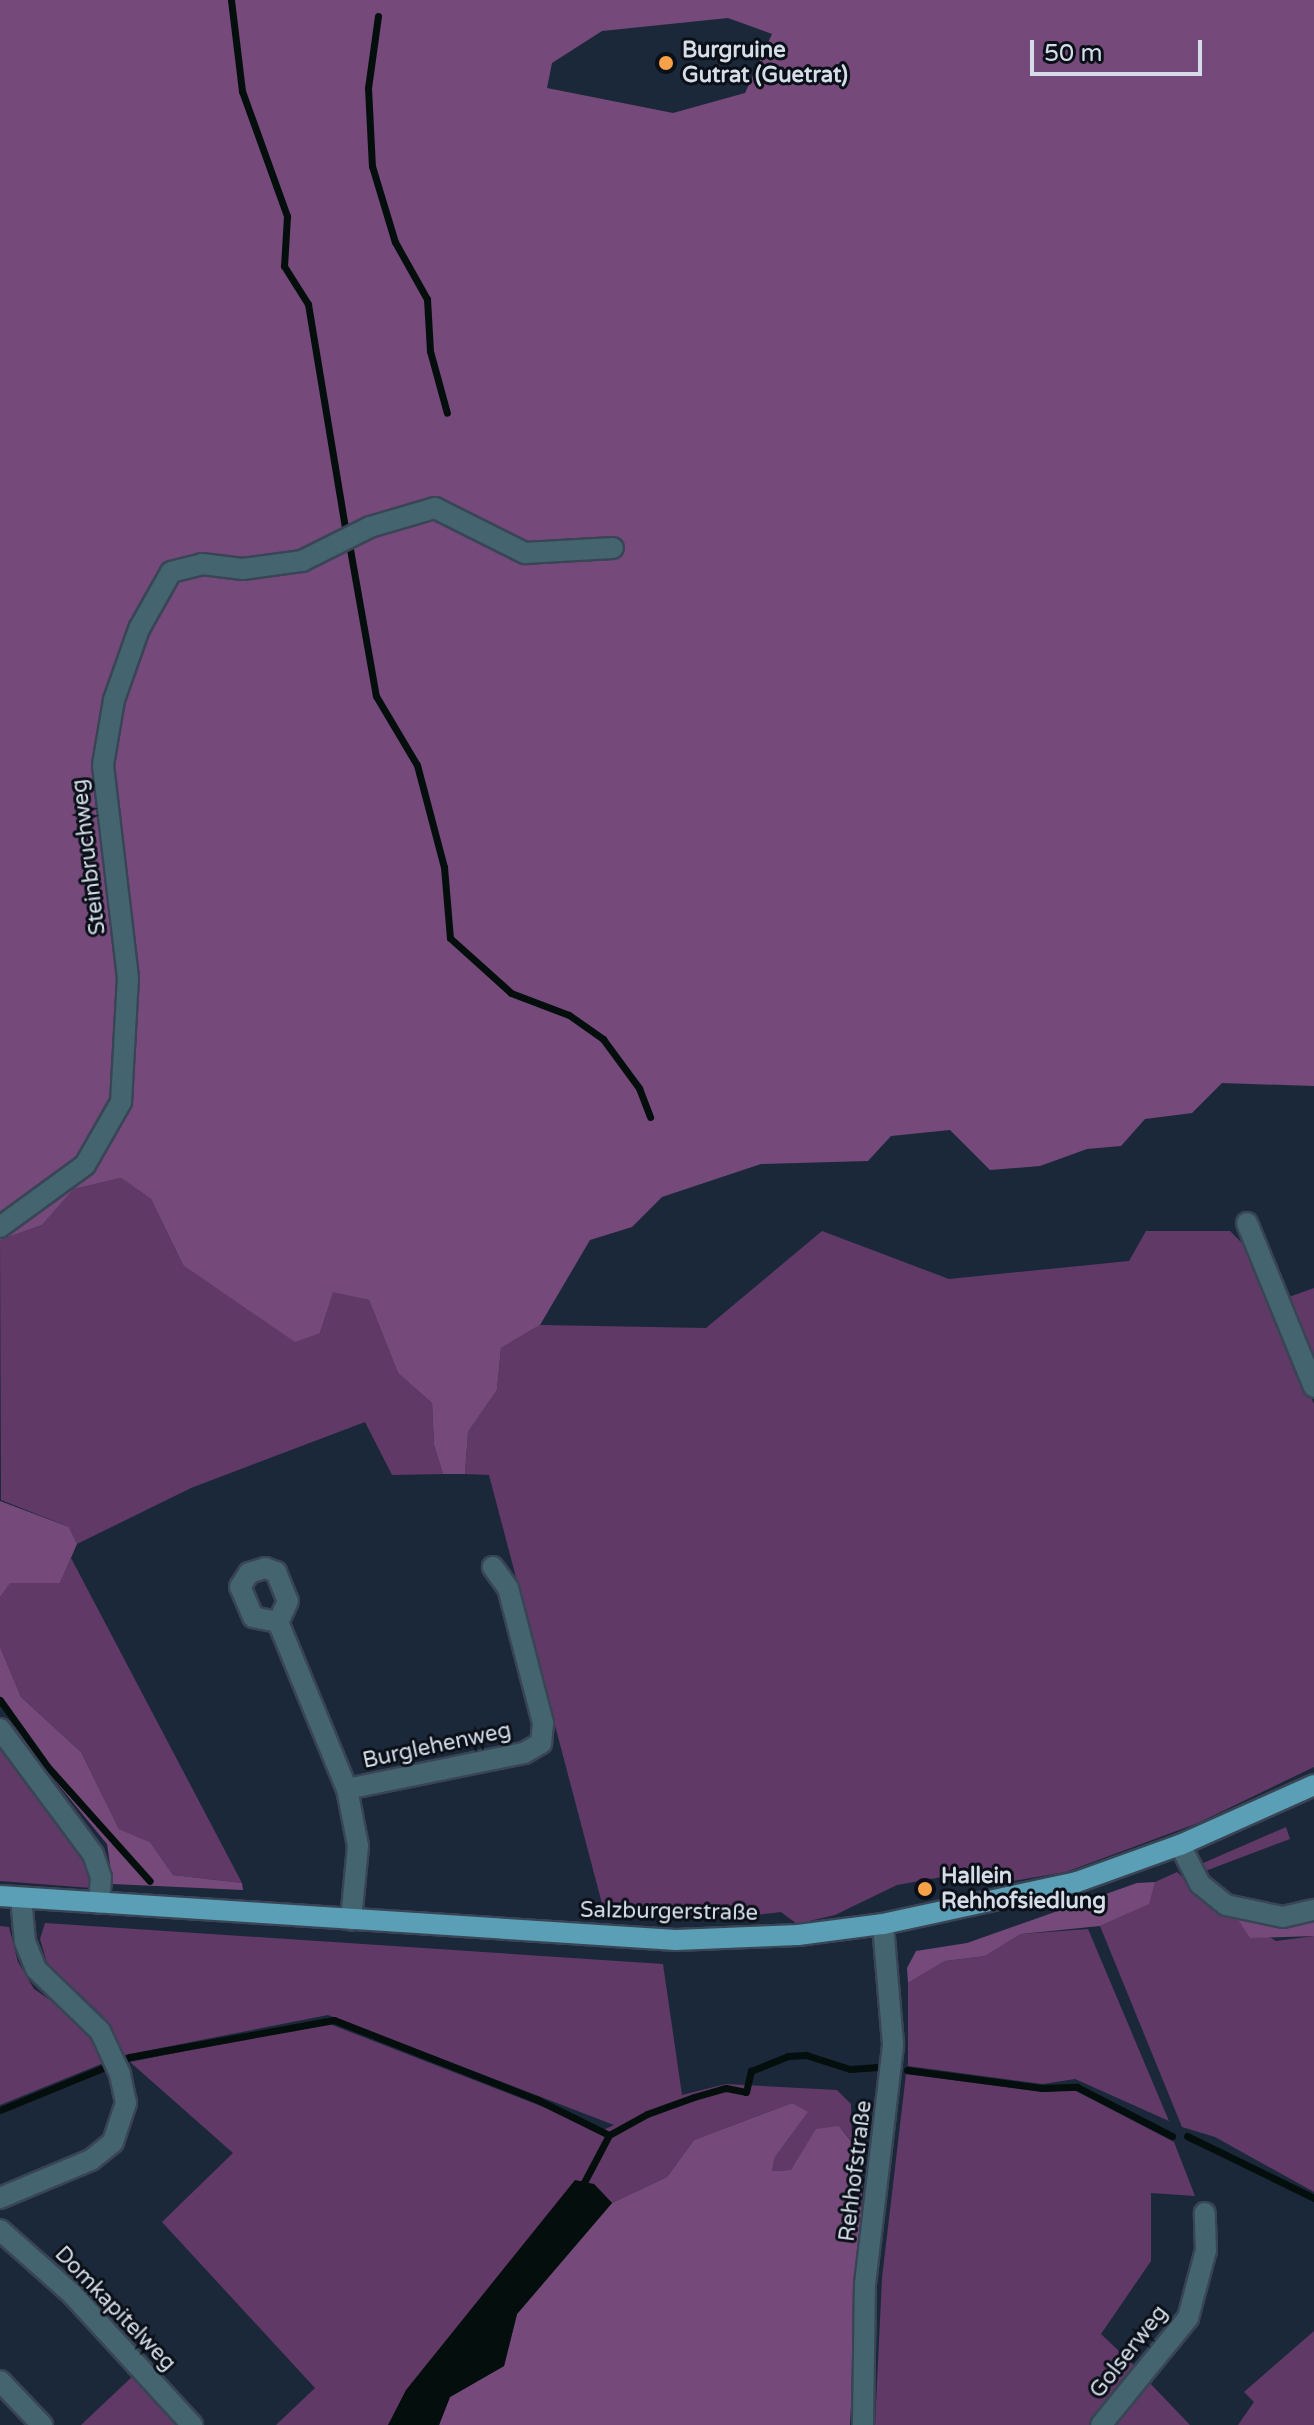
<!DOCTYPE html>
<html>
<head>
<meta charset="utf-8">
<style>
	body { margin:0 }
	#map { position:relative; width:1314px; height:2425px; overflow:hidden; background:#1b2839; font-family:"Varela Round",sans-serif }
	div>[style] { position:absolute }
	.green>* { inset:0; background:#603966 }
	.forest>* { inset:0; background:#754a7b }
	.water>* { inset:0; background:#040f0d }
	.stream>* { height:7px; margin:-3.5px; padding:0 3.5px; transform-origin:3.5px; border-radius:3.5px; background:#040f0d }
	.roads { filter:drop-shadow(2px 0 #394555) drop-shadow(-2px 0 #394555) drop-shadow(0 2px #394555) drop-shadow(0 -2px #394555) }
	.minor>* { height:20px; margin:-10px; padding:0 10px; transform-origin:10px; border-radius:10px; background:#44646f }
	.major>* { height:20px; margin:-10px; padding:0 10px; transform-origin:10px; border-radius:10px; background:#5a9fb6 }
	.dots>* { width:22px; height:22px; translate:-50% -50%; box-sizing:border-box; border:4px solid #0b1018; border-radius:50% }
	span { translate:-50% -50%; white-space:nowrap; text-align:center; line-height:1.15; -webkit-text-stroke:6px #0b1018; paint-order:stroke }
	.poi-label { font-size:22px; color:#d4dde8; font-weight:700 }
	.left { translate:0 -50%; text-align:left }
	.street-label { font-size:22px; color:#d4dde8 }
	.scale { position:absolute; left:1030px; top:40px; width:172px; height:36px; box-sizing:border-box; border:4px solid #d4dde8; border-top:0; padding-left:10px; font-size:24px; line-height:28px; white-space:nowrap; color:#d4dde8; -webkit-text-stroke:6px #0b1018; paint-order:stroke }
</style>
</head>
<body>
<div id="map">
	<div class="green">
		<i style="clip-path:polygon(121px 1178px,151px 1199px,183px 1265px,320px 1333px,333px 1291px,369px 1300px,398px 1373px,432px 1403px,434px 1445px,443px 1474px,392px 1475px,365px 1422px,191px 1488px,77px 1544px,69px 1527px,1px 1500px,0 1240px,42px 1225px,74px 1189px)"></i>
		<i style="clip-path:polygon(822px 1231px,949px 1279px,1129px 1261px,1146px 1231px,1230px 1231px,1250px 1251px,1314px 1404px,1314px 1767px,1198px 1823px,1066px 1872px,1001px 1883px,942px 1877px,897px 1885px,835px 1915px,797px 1924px,781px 1912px,731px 1918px,605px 1915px,489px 1475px,465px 1474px,468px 1432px,497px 1390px,501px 1348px,540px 1325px,706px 1328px)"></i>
		<i style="clip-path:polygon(1314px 1288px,1314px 1369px,1286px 1298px)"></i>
		<i style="clip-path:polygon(71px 1558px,242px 1883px,173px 1875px,150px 1842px,119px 1829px,81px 1752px,21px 1697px,0 1647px,0 1597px,9px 1583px,60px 1583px)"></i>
		<i style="clip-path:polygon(0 1742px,56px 1807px,95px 1878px,91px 1888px,0 1881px)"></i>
		<i style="clip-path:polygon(1286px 1827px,1290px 1839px,1200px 1873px,1201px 1864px)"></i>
		<i style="clip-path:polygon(1177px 1872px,1205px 1898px,1276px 1941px,1314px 1936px,1314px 2192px,1215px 2137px,1182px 2127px,1100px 1926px,1148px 1904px,1155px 1882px)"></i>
		<i style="clip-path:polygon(45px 1923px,663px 1964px,682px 2095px,726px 2084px,837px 2090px,851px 2104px,852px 2142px,839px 2126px,791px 2170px,772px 2171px,775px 2157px,807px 2113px,792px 2103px,694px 2140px,667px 2177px,612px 2203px,594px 2184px,388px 2425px,276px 2425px,315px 2388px,162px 2222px,233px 2153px,130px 2062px,327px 2023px,603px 2130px,614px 2125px,328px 2015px,125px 2055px,102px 2015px,47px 1963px,40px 1939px)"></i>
		<i style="clip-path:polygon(0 1926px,9px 1927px,18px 1962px,34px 1989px,79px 2020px,106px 2062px,0 2105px)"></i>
		<i style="clip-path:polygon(1088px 1929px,1169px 2121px,1075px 2079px,1043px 2084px,908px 2066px,908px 1983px,945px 1961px,985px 1956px,1021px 1934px)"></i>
		<i style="clip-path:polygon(906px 2074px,1044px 2092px,1074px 2090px,1174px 2142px,1195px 2196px,1151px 2193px,1151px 2261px,1101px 2334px,1139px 2370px,1091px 2425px,875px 2425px,882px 2278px)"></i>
		<i style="clip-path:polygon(1314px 2331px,1314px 2425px,1238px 2425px,1254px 2402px,1244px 2392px)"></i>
		<i style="clip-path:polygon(135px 2374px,182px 2425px,81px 2425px)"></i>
		<i style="clip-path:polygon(1147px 2380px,1190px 2425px,1108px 2425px)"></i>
	</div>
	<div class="forest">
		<i style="clip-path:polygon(evenodd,0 0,1314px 0,1314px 1086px,1222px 1083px,1192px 1113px,1145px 1119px,1121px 1146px,1087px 1149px,1040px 1166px,990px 1170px,950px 1130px,891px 1136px,868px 1161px,761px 1164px,662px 1197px,632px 1227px,590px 1240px,540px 1325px,501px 1348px,497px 1390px,468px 1432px,465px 1474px,443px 1474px,434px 1445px,432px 1403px,398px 1373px,369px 1300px,333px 1292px,320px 1333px,295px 1342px,183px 1265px,151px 1199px,121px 1178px,74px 1189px,42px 1225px,0 1240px,0 0,728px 18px,772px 34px,745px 93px,673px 113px,547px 88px,552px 63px,602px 31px,728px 18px)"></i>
		<i style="clip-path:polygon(0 1501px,69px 1527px,77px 1544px,60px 1583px,10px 1583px,0 1597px)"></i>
		<i style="clip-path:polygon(0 1647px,21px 1697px,81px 1752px,119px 1829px,150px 1842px,173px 1875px,242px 1883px,243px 1890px,113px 1884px,107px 1844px,29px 1749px,0 1704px)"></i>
		<i style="clip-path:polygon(1155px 1882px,1149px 1904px,1100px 1926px,1021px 1934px,985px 1956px,945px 1961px,908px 1983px,907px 1968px,916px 1951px,967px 1943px,1137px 1883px)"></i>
		<i style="clip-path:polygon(1234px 1913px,1314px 1915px,1314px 1936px,1250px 1938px)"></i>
		<i style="clip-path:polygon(792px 2103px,808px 2112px,775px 2157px,772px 2171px,791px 2170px,816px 2129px,839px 2126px,864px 2158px,850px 2425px,439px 2425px,450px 2397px,504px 2366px,517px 2314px,612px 2203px,667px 2177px,694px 2140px)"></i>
	</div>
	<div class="water">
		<i style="clip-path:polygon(575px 2180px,594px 2184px,612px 2203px,517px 2314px,504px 2366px,450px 2397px,439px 2425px,388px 2425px,406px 2390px)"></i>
	</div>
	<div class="stream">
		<i style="left:231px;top:0;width:92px;rotate:83.1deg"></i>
		<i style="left:242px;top:91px;width:133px;rotate:70.2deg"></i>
		<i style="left:287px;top:216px;width:50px;rotate:93.4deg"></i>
		<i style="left:284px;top:266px;width:45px;rotate:57.7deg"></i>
		<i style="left:308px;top:304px;width:227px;rotate:80.6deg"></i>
		<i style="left:378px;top:16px;width:73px;rotate:97.9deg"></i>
		<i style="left:368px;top:88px;width:78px;rotate:87.1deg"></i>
		<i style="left:372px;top:166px;width:79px;rotate:73.2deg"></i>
		<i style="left:395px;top:242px;width:65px;rotate:60.7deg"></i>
		<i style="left:427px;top:299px;width:52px;rotate:86.7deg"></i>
		<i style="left:430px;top:351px;width:64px;rotate:74.7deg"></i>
		<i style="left:350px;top:549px;width:149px;rotate:80deg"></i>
		<i style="left:376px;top:696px;width:80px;rotate:59.3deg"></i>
		<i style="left:417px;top:765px;width:106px;rotate:75.2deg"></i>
		<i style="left:444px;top:867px;width:71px;rotate:85.2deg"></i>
		<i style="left:450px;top:938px;width:82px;rotate:42deg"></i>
		<i style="left:511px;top:993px;width:62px;rotate:20.8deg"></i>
		<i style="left:569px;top:1015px;width:42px;rotate:35.2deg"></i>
		<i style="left:603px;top:1039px;width:61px;rotate:53.7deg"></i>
		<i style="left:639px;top:1088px;width:31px;rotate:69deg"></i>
		<i style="left:0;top:1700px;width:81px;rotate:54.5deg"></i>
		<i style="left:47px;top:1766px;width:154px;rotate:48.2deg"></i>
		<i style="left:907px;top:2070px;width:136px;rotate:7.6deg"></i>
		<i style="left:1042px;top:2088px;width:35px;rotate:-2deg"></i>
		<i style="left:1077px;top:2087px;width:107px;rotate:27.3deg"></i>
		<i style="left:0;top:2110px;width:140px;rotate:-22.2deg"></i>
		<i style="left:130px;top:2057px;width:207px;rotate:-10.3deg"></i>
		<i style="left:334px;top:2020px;width:217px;rotate:21.4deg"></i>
		<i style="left:536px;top:2099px;width:81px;rotate:26.3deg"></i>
		<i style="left:1187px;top:2136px;width:141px;rotate:26deg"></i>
		<i style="left:580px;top:2190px;width:62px;rotate:-62.2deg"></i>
		<i style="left:609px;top:2135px;width:43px;rotate:-28.9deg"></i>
		<i style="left:647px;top:2114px;width:50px;rotate:-19.9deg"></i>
		<i style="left:694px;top:2097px;width:33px;rotate:-16deg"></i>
		<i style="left:726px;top:2088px;width:20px;rotate:11deg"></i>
		<i style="left:746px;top:2092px;width:22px;rotate:-77deg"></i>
		<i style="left:751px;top:2071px;width:40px;rotate:-22deg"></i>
		<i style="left:788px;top:2056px;width:18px;rotate:-3deg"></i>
		<i style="left:806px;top:2055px;width:46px;rotate:17.7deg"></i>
		<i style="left:850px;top:2069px;width:28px;rotate:-4deg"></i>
	</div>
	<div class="roads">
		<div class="minor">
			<i style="left:1247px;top:1223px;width:177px;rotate:67.8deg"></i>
			<i style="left:0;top:1227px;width:105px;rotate:-36.1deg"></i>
			<i style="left:85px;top:1165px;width:73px;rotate:-60.3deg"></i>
			<i style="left:121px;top:1102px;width:124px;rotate:-86.8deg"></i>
			<i style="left:128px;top:978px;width:214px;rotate:-96.7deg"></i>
			<i style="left:103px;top:765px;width:66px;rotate:-80.4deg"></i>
			<i style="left:114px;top:700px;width:75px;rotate:-70.6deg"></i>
			<i style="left:139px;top:629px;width:65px;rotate:-60.7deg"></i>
			<i style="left:171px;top:572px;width:32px;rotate:-14deg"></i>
			<i style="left:202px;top:564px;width:41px;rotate:7deg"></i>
			<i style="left:243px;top:569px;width:60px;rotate:-7.7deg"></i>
			<i style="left:302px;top:561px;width:76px;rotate:-26.6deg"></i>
			<i style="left:370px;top:527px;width:68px;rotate:-16.3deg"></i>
			<i style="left:435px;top:508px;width:101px;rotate:26.6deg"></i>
			<i style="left:525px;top:553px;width:88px;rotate:-3.3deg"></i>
			<i style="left:278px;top:1622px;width:25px;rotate:-169deg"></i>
			<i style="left:253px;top:1617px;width:33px;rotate:-113deg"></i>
			<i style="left:240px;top:1587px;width:17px;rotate:-57deg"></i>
			<i style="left:249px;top:1573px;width:17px;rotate:-17deg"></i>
			<i style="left:265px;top:1568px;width:12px;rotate:20deg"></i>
			<i style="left:276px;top:1572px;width:31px;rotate:68deg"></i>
			<i style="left:288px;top:1601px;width:23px;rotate:115deg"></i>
			<i style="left:278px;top:1622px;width:181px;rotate:67.6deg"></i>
			<i style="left:347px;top:1789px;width:58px;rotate:79.1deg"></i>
			<i style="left:358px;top:1846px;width:74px;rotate:95.4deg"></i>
			<i style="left:0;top:1729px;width:156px;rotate:53.4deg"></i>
			<i style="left:93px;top:1854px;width:24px;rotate:71deg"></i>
			<i style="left:101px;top:1877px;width:26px;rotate:94deg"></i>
			<i style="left:347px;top:1789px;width:181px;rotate:-11.5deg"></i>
			<i style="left:524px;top:1753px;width:20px;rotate:-30deg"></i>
			<i style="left:541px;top:1743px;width:20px;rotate:-84deg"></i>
			<i style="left:543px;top:1723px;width:139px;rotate:-104.5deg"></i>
			<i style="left:508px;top:1588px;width:26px;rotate:-126deg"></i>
			<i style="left:1180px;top:1845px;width:44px;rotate:62.9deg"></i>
			<i style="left:1200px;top:1884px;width:33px;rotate:39deg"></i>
			<i style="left:1226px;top:1905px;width:58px;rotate:11.9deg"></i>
			<i style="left:1283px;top:1917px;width:32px;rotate:-13deg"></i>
			<i style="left:0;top:2198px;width:99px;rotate:-22.7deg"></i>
			<i style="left:91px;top:2160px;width:28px;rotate:-39deg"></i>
			<i style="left:113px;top:2142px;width:41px;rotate:-71.6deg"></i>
			<i style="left:126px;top:2103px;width:30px;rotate:-102deg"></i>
			<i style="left:120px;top:2074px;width:47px;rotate:-114.9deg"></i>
			<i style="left:100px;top:2031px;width:89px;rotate:-135.9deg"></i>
			<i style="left:36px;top:1969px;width:29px;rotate:-112deg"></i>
			<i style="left:25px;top:1942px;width:44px;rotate:-95.2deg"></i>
			<i style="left:0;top:2230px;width:96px;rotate:41.6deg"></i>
			<i style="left:72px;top:2294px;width:178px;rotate:47.5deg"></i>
			<i style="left:0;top:2381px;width:61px;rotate:46.3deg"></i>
			<i style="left:863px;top:2425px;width:141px;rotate:-89.2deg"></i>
			<i style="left:865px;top:2284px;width:242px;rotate:-83.3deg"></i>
			<i style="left:893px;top:2044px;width:120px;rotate:-94.8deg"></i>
			<i style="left:1101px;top:2425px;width:138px;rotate:-50.9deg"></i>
			<i style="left:1188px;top:2318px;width:70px;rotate:-75.2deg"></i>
			<i style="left:1206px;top:2250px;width:37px;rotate:-92deg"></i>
		</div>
		<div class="major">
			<i style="left:0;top:1896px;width:677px;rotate:3.72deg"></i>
			<i style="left:676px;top:1940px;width:122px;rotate:-2.3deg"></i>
			<i style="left:798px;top:1935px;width:86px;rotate:-7.4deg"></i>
			<i style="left:883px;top:1924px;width:198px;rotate:-12.2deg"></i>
			<i style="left:1077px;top:1882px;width:109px;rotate:-19.8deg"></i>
			<i style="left:1180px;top:1845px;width:147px;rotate:-24.1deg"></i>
		</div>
	</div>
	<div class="dots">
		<i style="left:666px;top:63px;background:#f7a149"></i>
		<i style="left:925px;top:1889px;background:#f7a149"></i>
	</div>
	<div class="poi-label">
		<span class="left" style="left:682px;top:63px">Burgruine<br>Gutrat (Guetrat)</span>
		<span class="left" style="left:941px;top:1889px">Hallein<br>Rehhofsiedlung</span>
	</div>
	<div class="street-label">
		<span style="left:89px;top:857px;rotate:-97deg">Steinbruchweg</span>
		<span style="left:437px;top:1746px;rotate:-12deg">Burglehenweg</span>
		<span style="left:669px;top:1912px;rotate:1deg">Salzburgerstraße</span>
		<span style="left:856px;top:2171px;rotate:-83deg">Rehhofstraße</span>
		<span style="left:115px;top:2309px;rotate:46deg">Domkapitelweg</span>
		<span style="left:1129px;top:2352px;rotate:-52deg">Golserweg</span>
	</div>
	<div class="scale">50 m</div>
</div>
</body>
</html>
